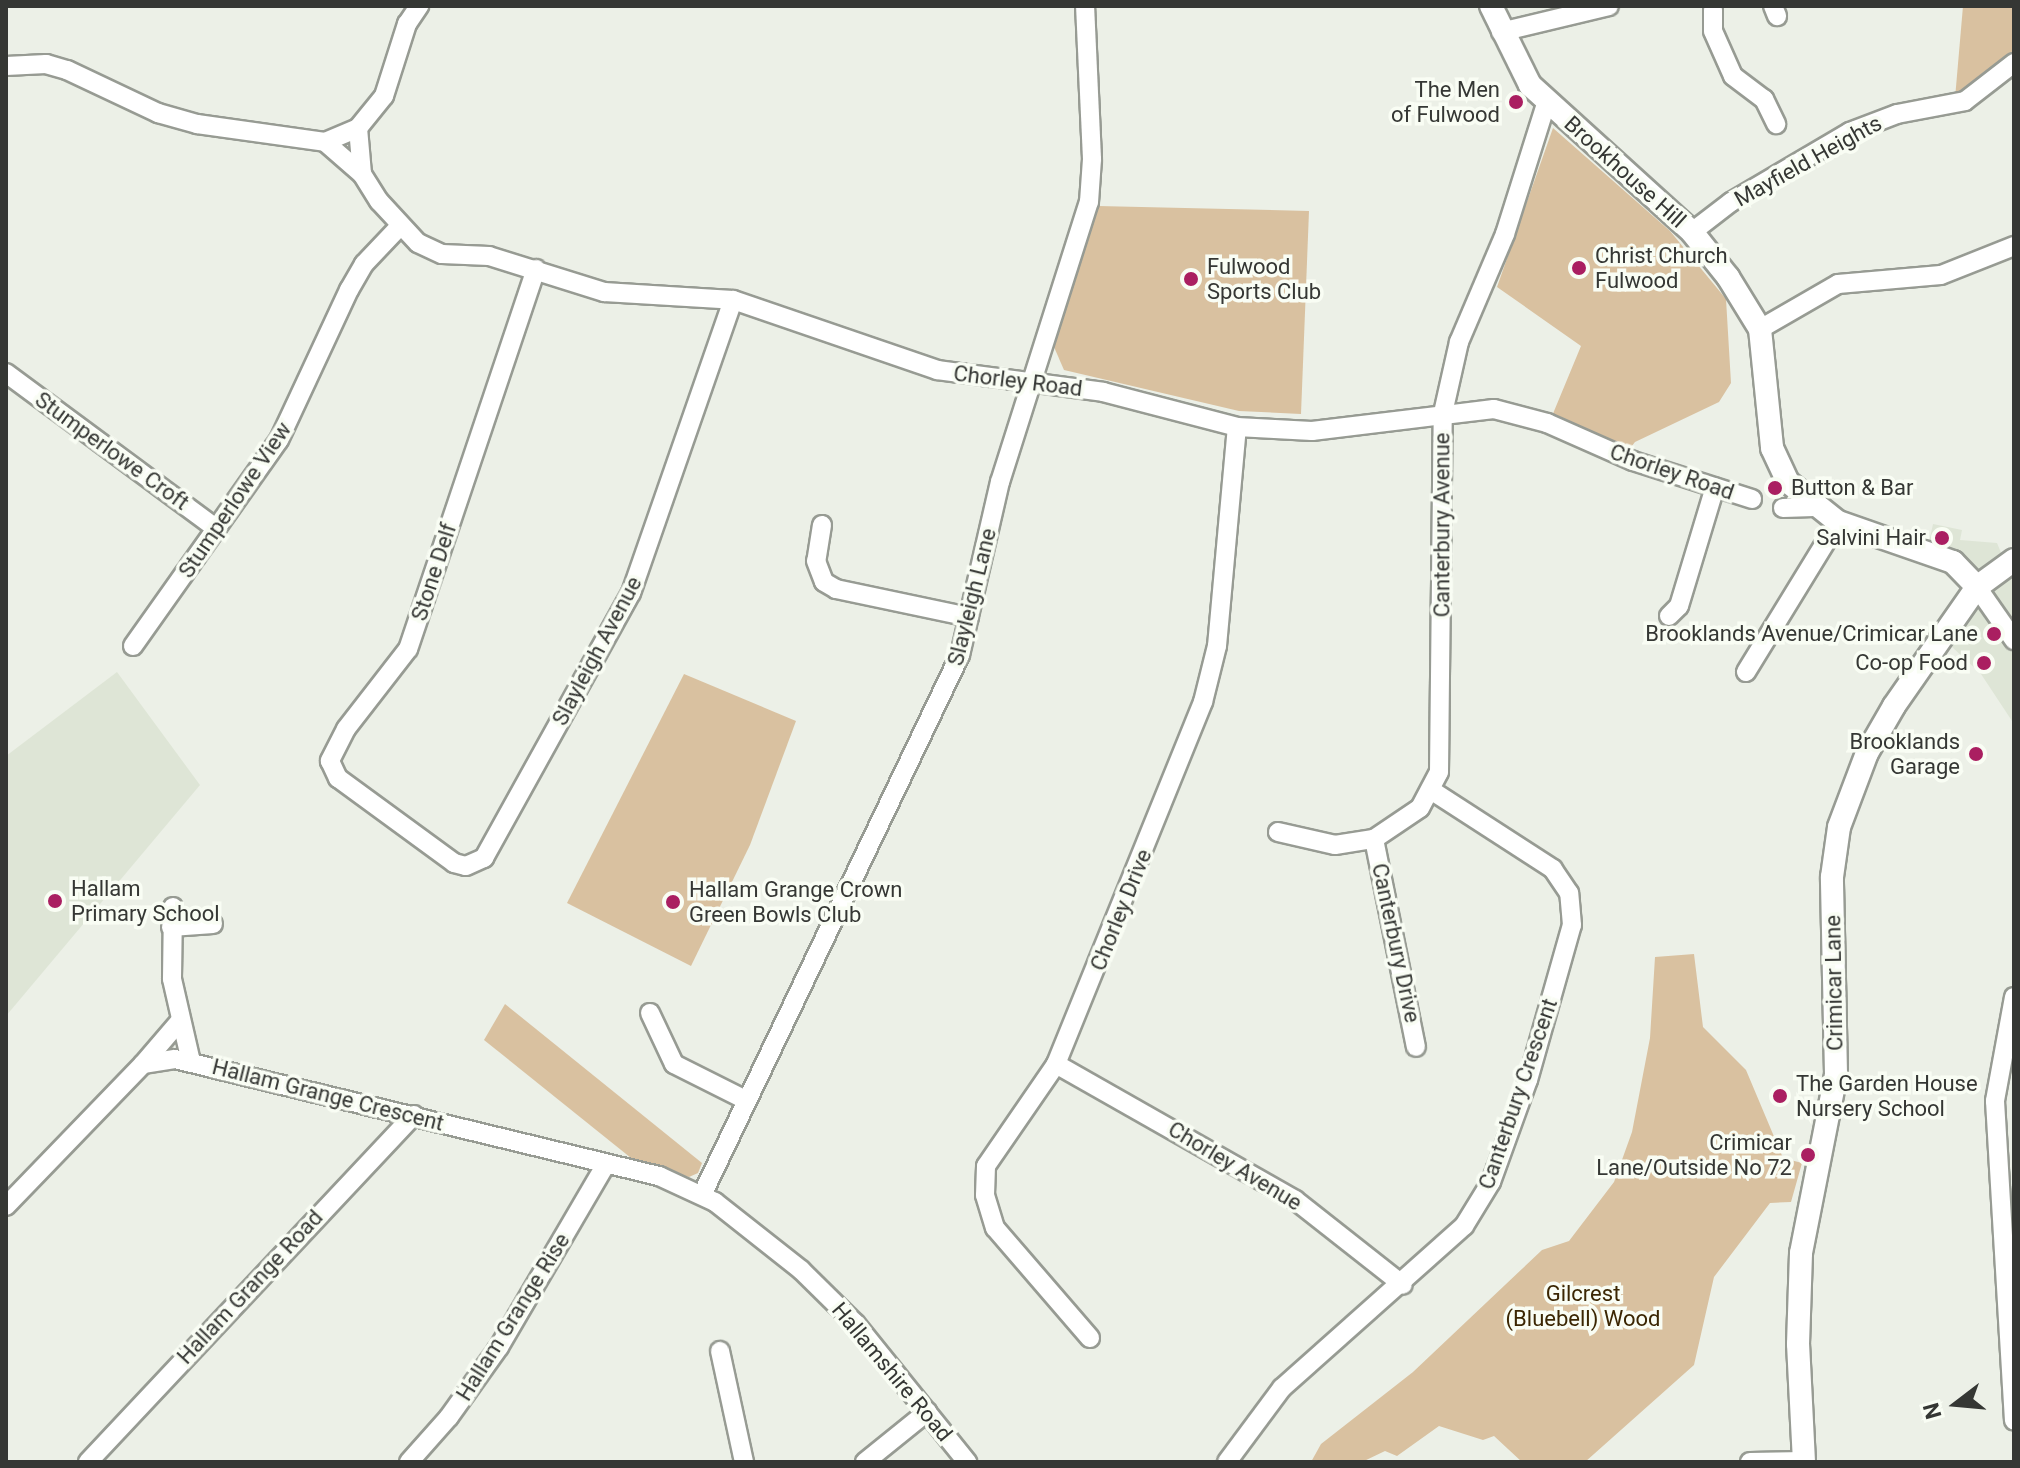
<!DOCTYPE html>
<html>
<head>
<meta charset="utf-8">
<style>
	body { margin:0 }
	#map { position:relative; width:2020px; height:1468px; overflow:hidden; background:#ecf0e7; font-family:Roboto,sans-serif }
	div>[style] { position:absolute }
	.built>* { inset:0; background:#dee5d6 }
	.green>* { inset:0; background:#d9c1a0 }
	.roads { filter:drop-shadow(2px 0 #979b93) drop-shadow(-2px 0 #979b93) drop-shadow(0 2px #979b93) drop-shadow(0 -2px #979b93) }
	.minor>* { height:18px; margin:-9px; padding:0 9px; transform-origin:9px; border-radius:9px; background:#fff }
	.tertiary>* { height:22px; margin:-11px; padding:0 11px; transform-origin:11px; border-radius:11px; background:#fff }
	.dots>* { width:22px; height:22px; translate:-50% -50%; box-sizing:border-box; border:4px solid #f9fdf4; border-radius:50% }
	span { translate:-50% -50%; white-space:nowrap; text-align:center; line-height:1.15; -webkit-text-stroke:7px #f9fdf4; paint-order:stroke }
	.poi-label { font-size:22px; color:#353734 }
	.right { translate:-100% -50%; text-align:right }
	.left { translate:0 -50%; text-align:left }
	.street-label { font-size:22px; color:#353734 }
	.park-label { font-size:22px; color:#3b2603 }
	.frame { position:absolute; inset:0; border:8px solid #353734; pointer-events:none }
	.north { position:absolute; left:1916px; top:1364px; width:80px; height:80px; -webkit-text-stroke:6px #f9fdf4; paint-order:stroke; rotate:254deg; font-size:22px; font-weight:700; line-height:32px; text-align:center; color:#353734 }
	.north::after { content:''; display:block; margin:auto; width:28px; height:36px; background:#353734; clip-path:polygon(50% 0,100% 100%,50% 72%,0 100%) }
</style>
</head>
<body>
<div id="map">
	<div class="built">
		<i style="clip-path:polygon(1933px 524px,1962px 530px,1960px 540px,1997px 543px,2014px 584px,2014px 724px,1981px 674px,1937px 633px,1962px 594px,1956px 574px,1925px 560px)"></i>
		<i style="clip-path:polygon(117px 672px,200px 785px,6px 1016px,6px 756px)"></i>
	</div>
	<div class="green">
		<i style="clip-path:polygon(1963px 6px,2014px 6px,2014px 72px,1954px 110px)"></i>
		<i style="clip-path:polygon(1553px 128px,1670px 231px,1726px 299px,1731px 383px,1719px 402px,1635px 442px,1628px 451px,1552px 416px,1581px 346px,1497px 287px)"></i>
		<i style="clip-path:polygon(1098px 206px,1309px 211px,1301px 414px,1239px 411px,1064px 370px,1054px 347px)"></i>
		<i style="clip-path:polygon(684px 674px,796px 721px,750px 845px,691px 966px,567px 903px)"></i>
		<i style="clip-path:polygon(1694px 954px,1703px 1027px,1746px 1070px,1783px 1158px,1802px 1163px,1791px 1202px,1770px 1203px,1714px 1277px,1694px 1365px,1585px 1462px,1522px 1462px,1494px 1436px,1483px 1440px,1439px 1426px,1397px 1456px,1385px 1451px,1362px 1462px,1311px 1462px,1321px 1444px,1413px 1372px,1542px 1250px,1569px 1241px,1614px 1182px,1632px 1132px,1650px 1038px,1655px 957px)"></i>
		<i style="clip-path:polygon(505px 1004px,702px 1163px,698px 1173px,689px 1177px,636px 1162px,484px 1040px)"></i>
	</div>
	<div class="roads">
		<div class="minor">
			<i style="left:1773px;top:6px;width:11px;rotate:68deg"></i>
			<i style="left:1713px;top:10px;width:21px;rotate:90deg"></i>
			<i style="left:1713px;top:31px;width:49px;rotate:66deg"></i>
			<i style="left:1733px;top:76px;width:39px;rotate:37deg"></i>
			<i style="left:1764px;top:99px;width:28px;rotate:64deg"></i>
			<i style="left:1501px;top:32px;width:111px;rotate:-13.5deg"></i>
			<i style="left:6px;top:66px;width:40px;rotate:-2.9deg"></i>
			<i style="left:46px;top:64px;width:22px;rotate:16deg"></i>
			<i style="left:67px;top:70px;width:101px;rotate:25.3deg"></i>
			<i style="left:158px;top:113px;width:41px;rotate:15.8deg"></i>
			<i style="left:197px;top:124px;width:129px;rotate:8deg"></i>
			<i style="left:325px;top:142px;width:49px;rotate:40.9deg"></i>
			<i style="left:358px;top:128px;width:46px;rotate:85deg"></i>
			<i style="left:362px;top:174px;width:32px;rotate:58deg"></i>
			<i style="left:379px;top:201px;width:57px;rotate:47.1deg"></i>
			<i style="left:418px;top:243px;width:26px;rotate:25deg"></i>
			<i style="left:442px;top:254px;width:47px;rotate:2.4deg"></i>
			<i style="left:489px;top:256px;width:121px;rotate:17.4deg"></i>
			<i style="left:604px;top:292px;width:129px;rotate:3.5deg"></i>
			<i style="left:733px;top:300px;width:216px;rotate:18.9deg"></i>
			<i style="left:937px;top:370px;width:167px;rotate:7.5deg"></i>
			<i style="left:1103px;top:392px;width:138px;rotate:14.6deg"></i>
			<i style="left:1237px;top:427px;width:75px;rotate:3.1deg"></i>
			<i style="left:1312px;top:431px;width:183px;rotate:-6.9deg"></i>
			<i style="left:1494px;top:409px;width:55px;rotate:14.8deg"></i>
			<i style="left:1547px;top:423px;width:94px;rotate:23.8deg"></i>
			<i style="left:1633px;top:461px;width:125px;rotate:17.7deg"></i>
			<i style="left:325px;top:142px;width:36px;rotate:-23deg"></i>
			<i style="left:358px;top:128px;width:41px;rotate:-50.9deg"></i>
			<i style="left:384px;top:96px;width:76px;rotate:-72.3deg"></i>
			<i style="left:407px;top:24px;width:22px;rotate:-56deg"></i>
			<i style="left:1692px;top:232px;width:49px;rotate:-37.6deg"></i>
			<i style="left:1731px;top:202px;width:138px;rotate:-30.5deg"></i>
			<i style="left:1850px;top:132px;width:50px;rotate:-21deg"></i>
			<i style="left:1897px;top:114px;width:69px;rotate:-10.8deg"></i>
			<i style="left:1965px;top:101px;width:62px;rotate:-37.8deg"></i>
			<i style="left:536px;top:269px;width:401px;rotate:108.6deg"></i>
			<i style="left:408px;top:649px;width:101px;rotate:127.8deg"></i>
			<i style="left:346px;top:729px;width:36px;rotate:117deg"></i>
			<i style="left:330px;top:761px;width:19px;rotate:65deg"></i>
			<i style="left:338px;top:778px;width:144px;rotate:36.2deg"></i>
			<i style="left:454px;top:863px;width:12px;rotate:14deg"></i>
			<i style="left:466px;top:866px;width:20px;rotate:-24deg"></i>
			<i style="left:484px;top:858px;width:303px;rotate:-61deg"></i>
			<i style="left:631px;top:593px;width:310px;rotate:-70.8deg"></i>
			<i style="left:1760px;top:329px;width:90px;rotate:-30deg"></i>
			<i style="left:1838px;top:284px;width:103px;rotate:-5deg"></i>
			<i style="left:1941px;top:275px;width:79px;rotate:-21.7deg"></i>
			<i style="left:6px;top:373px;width:262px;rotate:36.5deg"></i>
			<i style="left:1783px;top:508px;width:31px;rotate:-2deg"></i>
			<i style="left:822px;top:525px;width:36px;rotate:99deg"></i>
			<i style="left:816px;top:561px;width:22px;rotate:69deg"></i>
			<i style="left:824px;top:582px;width:14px;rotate:30deg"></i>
			<i style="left:836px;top:589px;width:136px;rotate:11.9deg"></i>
			<i style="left:1977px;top:587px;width:65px;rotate:55.1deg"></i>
			<i style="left:1669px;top:616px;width:14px;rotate:-45deg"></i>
			<i style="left:1679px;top:606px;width:124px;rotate:-73.2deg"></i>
			<i style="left:133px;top:646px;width:252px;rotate:-54.7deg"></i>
			<i style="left:279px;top:440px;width:166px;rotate:-65deg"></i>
			<i style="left:349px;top:290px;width:30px;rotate:-60deg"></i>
			<i style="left:364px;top:264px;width:52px;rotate:-46.5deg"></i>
			<i style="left:1746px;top:672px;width:176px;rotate:-58.5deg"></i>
			<i style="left:1278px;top:832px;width:58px;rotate:12.8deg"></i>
			<i style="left:1335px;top:845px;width:39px;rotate:-9deg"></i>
			<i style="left:1374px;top:839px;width:55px;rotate:-34deg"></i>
			<i style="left:1420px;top:808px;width:41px;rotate:-62.2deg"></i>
			<i style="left:1439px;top:772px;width:359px;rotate:-89.4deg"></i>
			<i style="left:1443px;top:413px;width:73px;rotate:-77.3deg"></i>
			<i style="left:1459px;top:342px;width:117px;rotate:-66.9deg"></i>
			<i style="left:1505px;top:234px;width:139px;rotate:-72.5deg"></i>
			<i style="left:1374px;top:839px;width:212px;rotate:78.6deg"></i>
			<i style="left:173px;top:907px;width:72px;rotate:90.8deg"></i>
			<i style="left:172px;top:979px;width:85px;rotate:77.1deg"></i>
			<i style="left:171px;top:927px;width:42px;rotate:-4.1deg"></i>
			<i style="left:2014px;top:997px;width:106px;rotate:100.4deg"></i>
			<i style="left:1995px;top:1101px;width:320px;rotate:86.6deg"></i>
			<i style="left:650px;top:1013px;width:56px;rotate:64.8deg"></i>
			<i style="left:674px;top:1064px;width:78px;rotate:26.6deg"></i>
			<i style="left:143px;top:1064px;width:55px;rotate:-49.4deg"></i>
			<i style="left:1056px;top:1064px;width:275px;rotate:29.6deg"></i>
			<i style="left:1295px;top:1200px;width:137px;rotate:38.2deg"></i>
			<i style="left:703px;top:1193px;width:596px;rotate:-64.47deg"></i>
			<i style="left:960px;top:655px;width:178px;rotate:-77deg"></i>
			<i style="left:1000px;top:482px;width:294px;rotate:-72.4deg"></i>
			<i style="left:1089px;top:202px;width:43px;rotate:-86deg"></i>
			<i style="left:1092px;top:159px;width:153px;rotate:-92.6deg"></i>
			<i style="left:6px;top:1206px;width:197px;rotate:-46deg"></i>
			<i style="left:143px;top:1064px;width:32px;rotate:-9deg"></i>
			<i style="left:175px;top:1059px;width:498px;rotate:13.6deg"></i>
			<i style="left:659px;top:1176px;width:62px;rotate:24.9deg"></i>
			<i style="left:715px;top:1202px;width:110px;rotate:38.3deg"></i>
			<i style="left:801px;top:1270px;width:76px;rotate:44.5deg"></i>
			<i style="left:855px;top:1323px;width:179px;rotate:51.1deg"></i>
			<i style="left:1090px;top:1338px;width:145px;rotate:-130.8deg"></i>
			<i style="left:995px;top:1228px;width:34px;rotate:-107deg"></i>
			<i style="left:985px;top:1195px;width:29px;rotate:-88deg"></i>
			<i style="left:986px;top:1166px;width:124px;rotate:-55.5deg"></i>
			<i style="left:1056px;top:1064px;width:391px;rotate:-67.9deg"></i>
			<i style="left:1203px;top:702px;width:58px;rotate:-76deg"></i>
			<i style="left:1217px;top:646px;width:220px;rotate:-84.8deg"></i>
			<i style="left:720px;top:1351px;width:114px;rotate:77.8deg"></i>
			<i style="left:88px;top:1462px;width:476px;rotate:-46.8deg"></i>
			<i style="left:409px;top:1462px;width:60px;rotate:-48.4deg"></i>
			<i style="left:449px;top:1417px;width:86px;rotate:-54.5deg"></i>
			<i style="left:499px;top:1347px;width:212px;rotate:-59.7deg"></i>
			<i style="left:865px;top:1462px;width:80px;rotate:-38.9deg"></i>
			<i style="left:1227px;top:1462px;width:92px;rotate:-53.4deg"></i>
			<i style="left:1282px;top:1388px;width:244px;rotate:-41.7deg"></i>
			<i style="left:1464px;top:1226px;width:52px;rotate:-58.5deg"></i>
			<i style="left:1491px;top:1182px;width:109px;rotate:-70.1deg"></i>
			<i style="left:1528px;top:1080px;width:161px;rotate:-74.2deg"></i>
			<i style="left:1572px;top:925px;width:32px;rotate:-95deg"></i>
			<i style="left:1569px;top:893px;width:29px;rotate:-124deg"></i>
			<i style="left:1553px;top:869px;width:145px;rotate:-147.1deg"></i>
			<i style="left:1750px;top:1462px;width:54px;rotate:-1.1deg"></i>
		</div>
		<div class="tertiary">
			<i style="left:1491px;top:6px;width:88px;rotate:63.7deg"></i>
			<i style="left:1530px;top:85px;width:219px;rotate:42.2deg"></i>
			<i style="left:1692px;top:232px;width:58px;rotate:51.3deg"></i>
			<i style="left:1728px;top:277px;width:61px;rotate:58.4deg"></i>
			<i style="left:1760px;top:329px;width:120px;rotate:84.2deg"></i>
			<i style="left:1772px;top:448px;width:38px;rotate:65deg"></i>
			<i style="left:1788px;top:482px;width:64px;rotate:38.7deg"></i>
			<i style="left:1838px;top:522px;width:122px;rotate:19.2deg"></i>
			<i style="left:1953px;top:562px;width:35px;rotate:46deg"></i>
			<i style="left:1804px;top:1462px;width:118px;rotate:-92.9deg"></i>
			<i style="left:1798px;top:1344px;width:91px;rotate:-88.1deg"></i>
			<i style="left:1801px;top:1253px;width:182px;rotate:-78.9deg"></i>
			<i style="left:1836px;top:1074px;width:197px;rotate:-91.2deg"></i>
			<i style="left:1832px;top:877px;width:50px;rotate:-82deg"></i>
			<i style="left:1839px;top:827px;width:79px;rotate:-69.3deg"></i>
			<i style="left:1867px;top:753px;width:54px;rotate:-60.1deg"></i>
			<i style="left:1894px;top:706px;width:145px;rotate:-55.1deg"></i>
			<i style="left:1977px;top:587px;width:46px;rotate:-36.1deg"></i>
		</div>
	</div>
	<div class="dots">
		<i style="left:1516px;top:102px;background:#aa1f61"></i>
		<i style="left:1579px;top:268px;background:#aa1f61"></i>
		<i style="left:1191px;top:279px;background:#aa1f61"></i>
		<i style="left:1775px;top:488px;background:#aa1f61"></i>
		<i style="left:1942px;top:538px;background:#aa1f61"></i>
		<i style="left:1994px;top:634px;background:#aa1f61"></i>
		<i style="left:1984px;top:663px;background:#aa1f61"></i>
		<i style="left:1976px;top:754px;background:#aa1f61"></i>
		<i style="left:55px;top:901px;background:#aa1f61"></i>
		<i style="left:673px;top:902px;background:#aa1f61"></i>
		<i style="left:1780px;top:1096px;background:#aa1f61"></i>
		<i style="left:1808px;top:1155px;background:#aa1f61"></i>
	</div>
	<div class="poi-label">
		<span class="right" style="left:1500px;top:102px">The Men<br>of Fulwood</span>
		<span class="left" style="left:1595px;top:268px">Christ Church<br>Fulwood</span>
		<span class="left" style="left:1207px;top:279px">Fulwood<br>Sports Club</span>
		<span class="left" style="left:1791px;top:488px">Button &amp; Bar</span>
		<span class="right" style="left:1926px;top:538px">Salvini Hair</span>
		<span class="right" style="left:1978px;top:634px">Brooklands Avenue/Crimicar Lane</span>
		<span class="right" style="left:1968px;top:663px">Co-op Food</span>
		<span class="right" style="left:1960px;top:754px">Brooklands<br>Garage</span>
		<span class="left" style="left:71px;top:901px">Hallam<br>Primary School</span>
		<span class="left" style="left:689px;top:902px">Hallam Grange Crown<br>Green Bowls Club</span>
		<span class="left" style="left:1796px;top:1096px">The Garden House<br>Nursery School</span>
		<span class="right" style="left:1792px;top:1155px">Crimicar<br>Lane/Outside No 72</span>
	</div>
	<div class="street-label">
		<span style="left:1808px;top:161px;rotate:-29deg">Mayfield Heights</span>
		<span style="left:1625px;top:172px;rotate:42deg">Brookhouse Hill</span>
		<span style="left:1018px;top:381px;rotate:7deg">Chorley Road</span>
		<span style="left:112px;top:451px;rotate:36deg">Stumperlowe Croft</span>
		<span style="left:1672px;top:472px;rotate:19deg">Chorley Road</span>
		<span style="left:235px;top:500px;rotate:-56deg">Stumperlowe View</span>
		<span style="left:1442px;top:525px;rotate:-90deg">Canterbury Avenue</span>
		<span style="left:434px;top:572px;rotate:-72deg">Stone Delf</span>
		<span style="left:972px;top:597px;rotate:-76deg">Slayleigh Lane</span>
		<span style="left:597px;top:651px;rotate:-62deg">Slayleigh Avenue</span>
		<span style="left:1121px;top:910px;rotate:-68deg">Chorley Drive</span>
		<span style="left:1396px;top:943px;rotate:78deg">Canterbury Drive</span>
		<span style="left:1834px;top:983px;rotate:-91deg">Crimicar Lane</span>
		<span style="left:1518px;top:1094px;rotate:-71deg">Canterbury Crescent</span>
		<span style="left:328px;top:1095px;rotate:14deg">Hallam Grange Crescent</span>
		<span style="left:1235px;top:1166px;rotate:31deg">Chorley Avenue</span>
		<span style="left:250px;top:1287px;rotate:-47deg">Hallam Grange Road</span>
		<span style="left:513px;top:1317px;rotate:-58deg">Hallam Grange Rise</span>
		<span style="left:892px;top:1372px;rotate:50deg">Hallamshire Road</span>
	</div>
	<div class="park-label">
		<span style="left:1583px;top:1306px">Gilcrest<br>(Bluebell) Wood</span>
	</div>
	<div class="frame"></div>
	<div class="north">N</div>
</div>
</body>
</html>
